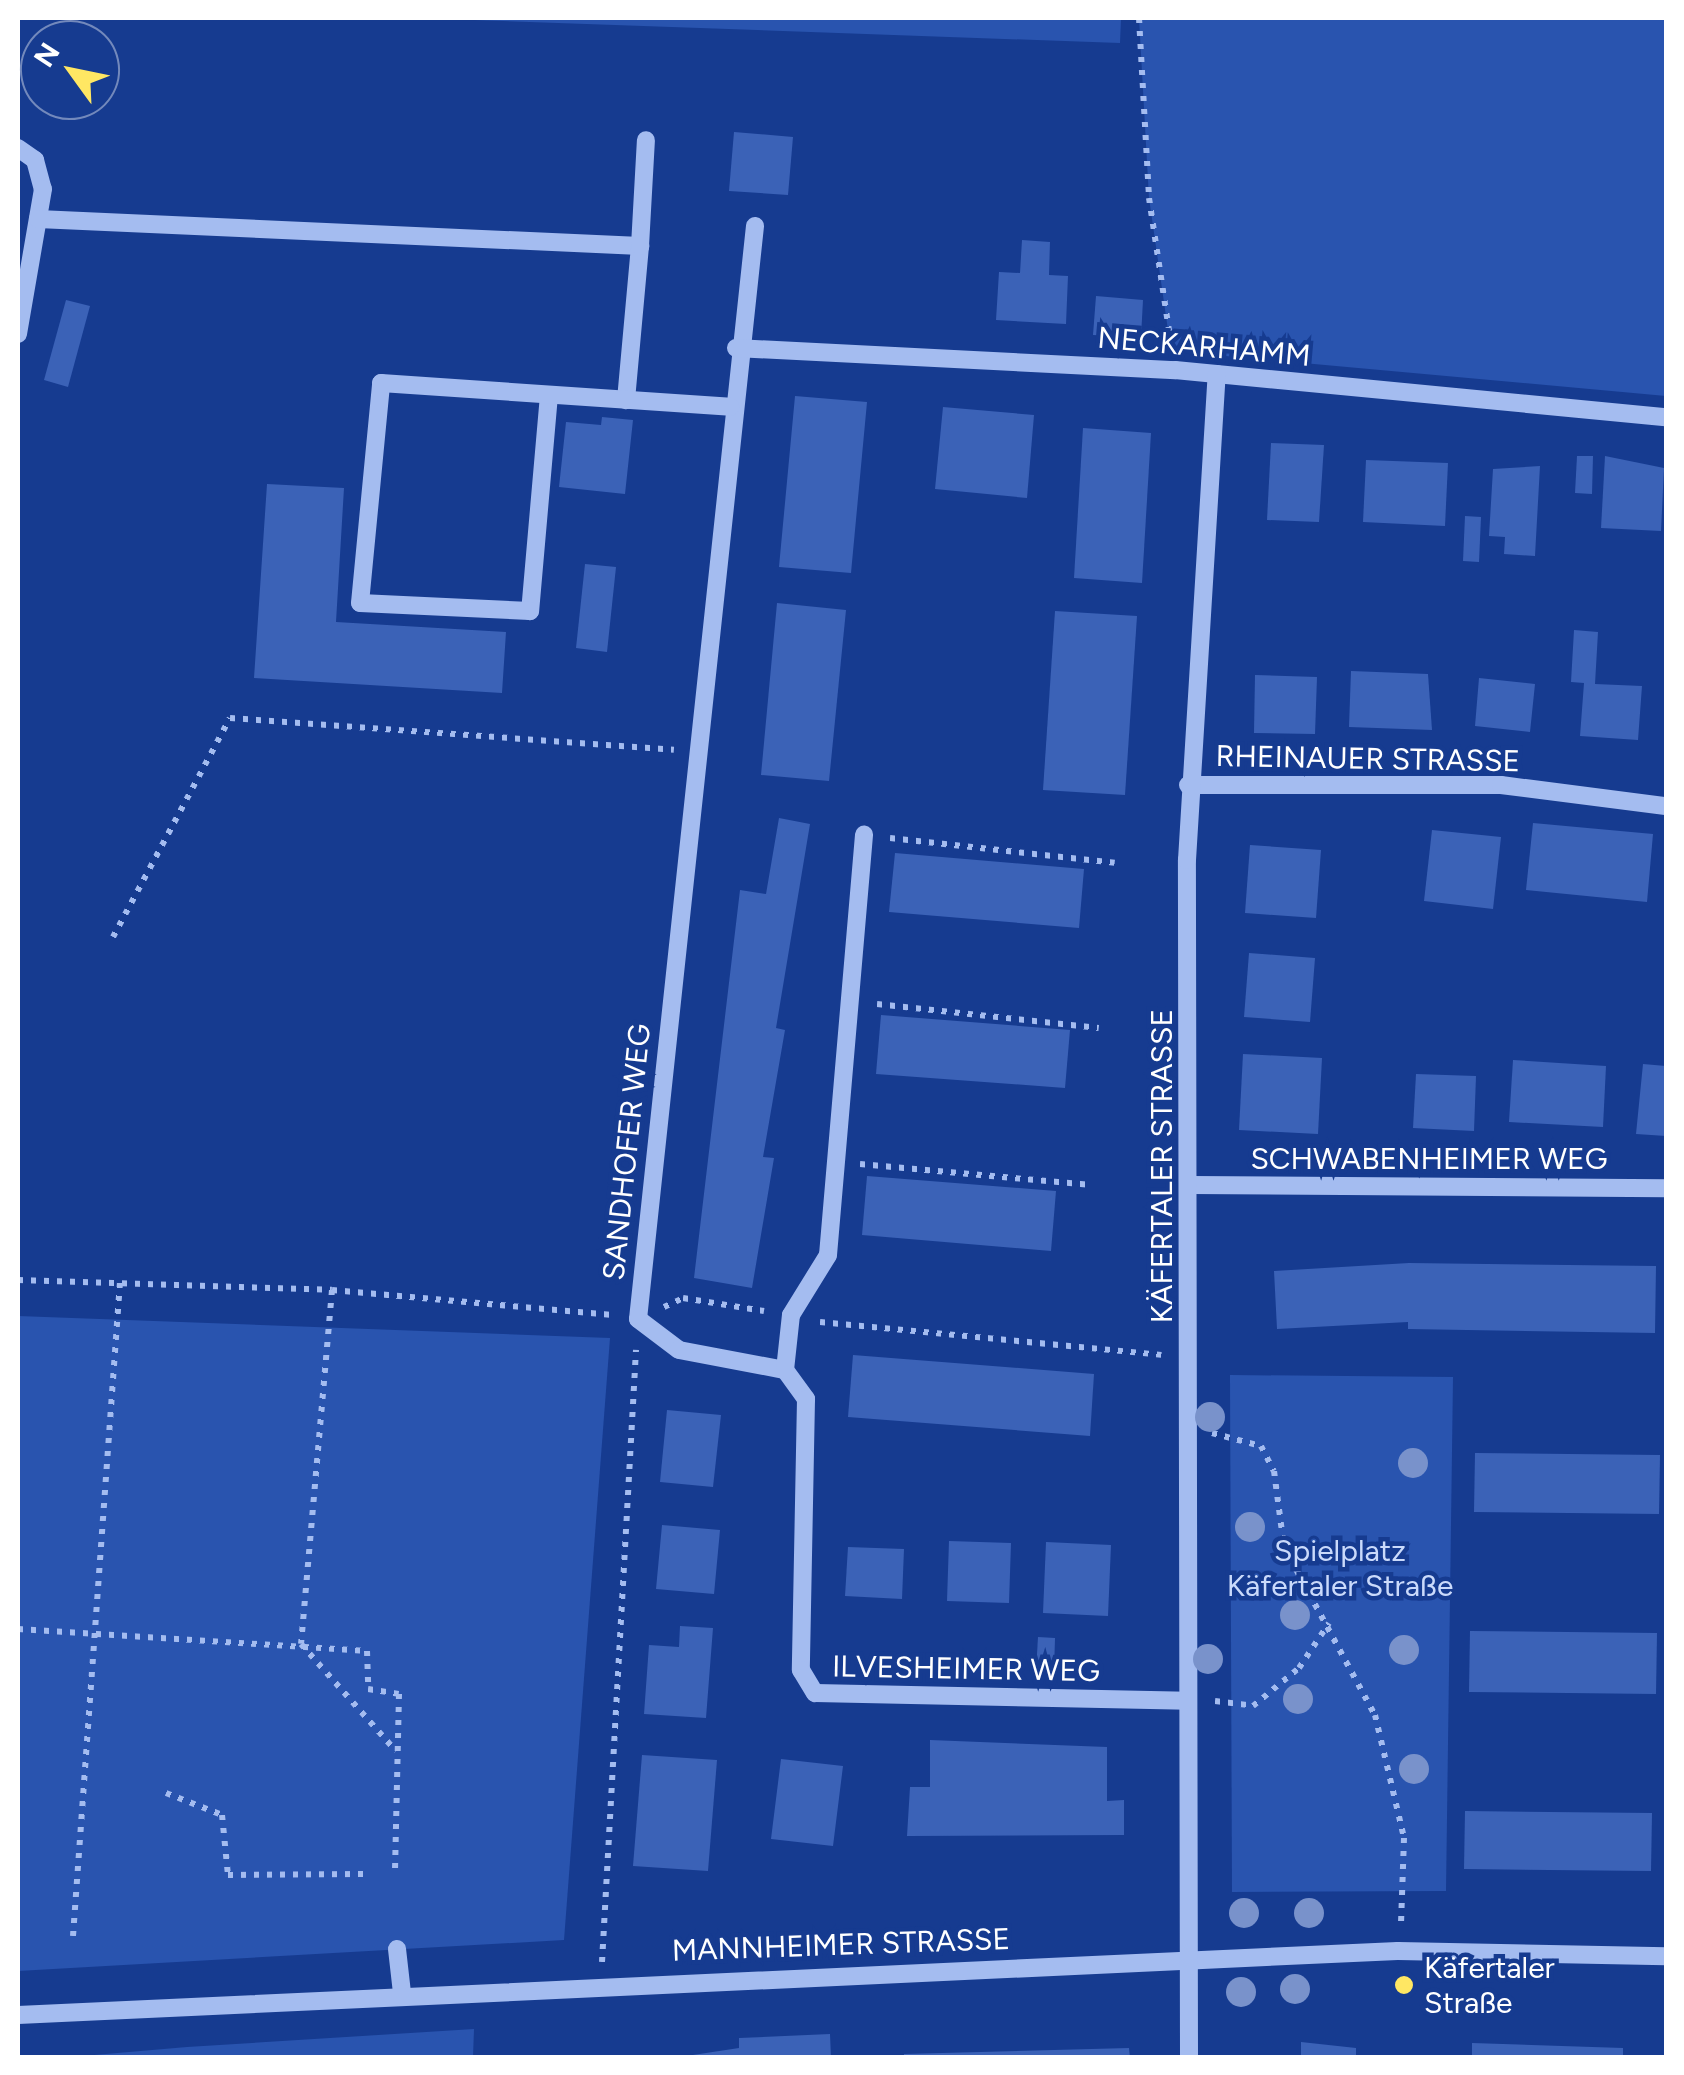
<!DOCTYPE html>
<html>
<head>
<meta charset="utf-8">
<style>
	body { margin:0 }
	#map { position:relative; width:1684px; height:2075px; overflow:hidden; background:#163b90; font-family:Figtree,sans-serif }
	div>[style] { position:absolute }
	.green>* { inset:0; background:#2954af }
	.building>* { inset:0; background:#3b62b7 }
	.path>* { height:6px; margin-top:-3px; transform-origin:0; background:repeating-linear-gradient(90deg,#a4bcf0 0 5px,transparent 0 13px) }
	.minor>* { height:18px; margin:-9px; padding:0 9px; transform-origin:9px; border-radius:9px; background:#a4bcf0 }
	.trees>* { width:30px; height:30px; margin:-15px; border-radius:50%; background:#7992cb }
	.dots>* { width:28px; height:28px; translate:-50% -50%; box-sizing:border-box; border:5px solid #163b90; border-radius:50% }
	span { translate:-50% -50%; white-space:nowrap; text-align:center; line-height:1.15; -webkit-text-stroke:9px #163b90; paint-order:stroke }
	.street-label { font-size:30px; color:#fff }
	.park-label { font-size:30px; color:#cadafb }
	.poi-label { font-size:30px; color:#fff }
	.left { translate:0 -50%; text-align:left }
	.frame { position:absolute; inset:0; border:20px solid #fff; pointer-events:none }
	.north { position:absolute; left:20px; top:20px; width:100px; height:100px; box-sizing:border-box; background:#163b90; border:2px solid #7389bc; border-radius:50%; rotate:303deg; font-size:28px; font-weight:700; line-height:40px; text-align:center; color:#fff }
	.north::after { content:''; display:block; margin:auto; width:35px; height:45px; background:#ffe763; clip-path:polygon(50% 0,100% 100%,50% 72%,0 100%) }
</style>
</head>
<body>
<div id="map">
	<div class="green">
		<i style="clip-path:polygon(416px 18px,1121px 18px,1120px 43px)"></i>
		<i style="clip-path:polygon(1139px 18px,1666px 18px,1666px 396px,1171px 351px,1149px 198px)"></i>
		<i style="clip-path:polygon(18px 1316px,610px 1338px,564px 1940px,18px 1971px)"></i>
		<i style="clip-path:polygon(1230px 1375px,1453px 1377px,1446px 1891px,1232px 1892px)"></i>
		<i style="clip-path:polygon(474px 2029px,473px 2057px,71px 2057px,187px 2047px)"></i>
	</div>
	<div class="building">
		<i style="clip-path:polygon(734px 132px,793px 137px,788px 195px,729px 191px)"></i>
		<i style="clip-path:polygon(1022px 240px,1050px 242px,1049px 275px,1068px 276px,1066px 324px,996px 320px,999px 272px,1020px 273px)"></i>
		<i style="clip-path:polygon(1096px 296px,1143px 300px,1141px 337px,1093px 335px)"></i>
		<i style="clip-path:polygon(66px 300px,90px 306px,68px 387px,44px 380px)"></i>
		<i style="clip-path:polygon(795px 396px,867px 402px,851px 573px,779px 567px)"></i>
		<i style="clip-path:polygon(943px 407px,1034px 415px,1027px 498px,935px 489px)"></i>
		<i style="clip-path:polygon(602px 417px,633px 420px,625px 494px,559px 487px,566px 422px,601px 425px)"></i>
		<i style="clip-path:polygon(1083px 428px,1151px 433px,1142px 583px,1074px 578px)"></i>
		<i style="clip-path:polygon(1271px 443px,1324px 445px,1319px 522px,1267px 520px)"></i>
		<i style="clip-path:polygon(1577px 456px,1593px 456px,1592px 494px,1575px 493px)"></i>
		<i style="clip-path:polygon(1605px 456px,1664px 468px,1661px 531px,1601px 528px)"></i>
		<i style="clip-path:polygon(1366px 460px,1448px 463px,1445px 526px,1363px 522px)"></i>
		<i style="clip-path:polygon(1540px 466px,1535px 556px,1504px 554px,1505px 537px,1489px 536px,1493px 469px)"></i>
		<i style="clip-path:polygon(267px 484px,344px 488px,336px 622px,506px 632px,502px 693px,254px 678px)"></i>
		<i style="clip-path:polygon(1465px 516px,1481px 517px,1479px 562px,1463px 561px)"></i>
		<i style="clip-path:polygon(585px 564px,616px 567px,607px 652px,576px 648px)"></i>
		<i style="clip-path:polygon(777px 603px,846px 610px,829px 781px,761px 775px)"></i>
		<i style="clip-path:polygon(1055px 611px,1137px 616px,1125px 795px,1043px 790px)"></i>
		<i style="clip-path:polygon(1574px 630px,1598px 632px,1595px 684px,1642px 686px,1638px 740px,1580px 736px,1584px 683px,1571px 682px)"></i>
		<i style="clip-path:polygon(1351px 671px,1428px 674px,1432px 730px,1349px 727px)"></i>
		<i style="clip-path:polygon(1255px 675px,1317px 677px,1315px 734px,1254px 733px)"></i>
		<i style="clip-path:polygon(1479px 678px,1535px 684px,1530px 732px,1475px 726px)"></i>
		<i style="clip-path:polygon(779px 818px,810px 824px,776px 1028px,785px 1030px,763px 1157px,774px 1158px,752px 1288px,694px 1278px,740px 890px,766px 894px)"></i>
		<i style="clip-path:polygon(1533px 823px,1653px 834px,1647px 902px,1526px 890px)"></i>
		<i style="clip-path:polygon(1432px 830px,1501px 837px,1493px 909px,1424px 901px)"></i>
		<i style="clip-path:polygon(1250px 845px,1321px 850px,1316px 918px,1245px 913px)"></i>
		<i style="clip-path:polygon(895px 853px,1084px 869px,1079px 928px,889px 912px)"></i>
		<i style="clip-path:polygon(1249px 953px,1315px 958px,1310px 1022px,1244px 1017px)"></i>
		<i style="clip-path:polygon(881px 1015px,1070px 1030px,1065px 1088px,876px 1074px)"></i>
		<i style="clip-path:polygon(1243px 1054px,1322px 1058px,1318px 1134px,1239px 1130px)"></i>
		<i style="clip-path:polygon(1513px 1060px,1606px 1066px,1603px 1127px,1509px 1122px)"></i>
		<i style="clip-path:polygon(1643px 1064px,1666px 1066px,1666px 1136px,1636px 1134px)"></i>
		<i style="clip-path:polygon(1416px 1074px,1476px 1076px,1474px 1131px,1413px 1128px)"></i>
		<i style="clip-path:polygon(867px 1176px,1056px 1191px,1051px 1251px,862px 1235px)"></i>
		<i style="clip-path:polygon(1409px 1263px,1656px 1266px,1655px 1333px,1408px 1329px,1408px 1322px,1277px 1329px,1274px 1271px)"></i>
		<i style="clip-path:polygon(853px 1355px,1094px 1374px,1090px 1436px,848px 1417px)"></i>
		<i style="clip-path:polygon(667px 1410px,721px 1415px,713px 1487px,660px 1482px)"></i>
		<i style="clip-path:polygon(1475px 1453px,1660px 1455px,1659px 1514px,1474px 1512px)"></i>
		<i style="clip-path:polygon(662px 1525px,720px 1530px,714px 1594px,656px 1589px)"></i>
		<i style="clip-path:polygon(949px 1541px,1011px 1543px,1009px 1603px,947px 1601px)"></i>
		<i style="clip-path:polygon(1046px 1542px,1111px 1545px,1108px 1616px,1043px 1613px)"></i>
		<i style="clip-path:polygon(848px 1547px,904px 1549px,902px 1599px,845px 1596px)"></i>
		<i style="clip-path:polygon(680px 1626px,713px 1628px,706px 1718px,644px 1714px,649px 1645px,679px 1647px)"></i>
		<i style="clip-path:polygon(1470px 1631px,1657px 1633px,1656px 1694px,1469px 1692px)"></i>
		<i style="clip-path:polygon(1038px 1637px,1055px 1638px,1054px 1672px,1036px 1671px)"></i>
		<i style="clip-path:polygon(930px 1740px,1107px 1747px,1107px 1801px,1124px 1800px,1124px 1835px,907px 1836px,910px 1787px,930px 1787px)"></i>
		<i style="clip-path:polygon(642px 1755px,717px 1760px,708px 1871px,633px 1866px)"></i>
		<i style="clip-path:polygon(781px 1759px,843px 1766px,833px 1846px,771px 1839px)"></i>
		<i style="clip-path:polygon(1465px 1811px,1652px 1813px,1651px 1871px,1464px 1869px)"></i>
		<i style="clip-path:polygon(830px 2034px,831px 2058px,673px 2058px,739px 2048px,739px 2038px)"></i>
		<i style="clip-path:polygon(1301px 2042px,1356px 2048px,1356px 2058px,1301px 2058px)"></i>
		<i style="clip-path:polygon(1472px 2043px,1623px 2048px,1623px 2058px,1472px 2058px)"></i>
		<i style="clip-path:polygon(1129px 2048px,1130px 2058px,904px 2058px,904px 2054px)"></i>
	</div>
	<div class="path">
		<i style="left:1139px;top:18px;width:180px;rotate:86.8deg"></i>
		<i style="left:1149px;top:198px;width:148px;rotate:81.4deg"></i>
		<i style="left:890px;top:838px;width:226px;rotate:6.3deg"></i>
		<i style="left:113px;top:937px;width:248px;rotate:-61.9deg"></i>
		<i style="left:230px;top:718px;width:445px;rotate:4.1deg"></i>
		<i style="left:877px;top:1004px;width:223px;rotate:6.2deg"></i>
		<i style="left:860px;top:1164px;width:230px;rotate:5.2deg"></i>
		<i style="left:18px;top:1280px;width:314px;rotate:1.8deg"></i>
		<i style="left:332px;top:1290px;width:279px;rotate:5.1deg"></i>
		<i style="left:332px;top:1290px;width:355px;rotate:95deg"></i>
		<i style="left:301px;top:1644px;width:143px;rotate:48.4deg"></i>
		<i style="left:664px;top:1307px;width:21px;rotate:-25deg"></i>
		<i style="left:683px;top:1298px;width:82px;rotate:9.1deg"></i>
		<i style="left:820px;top:1322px;width:343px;rotate:5.5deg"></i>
		<i style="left:1212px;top:1433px;width:51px;rotate:14.9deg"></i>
		<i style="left:1261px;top:1446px;width:28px;rotate:63deg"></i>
		<i style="left:1274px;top:1471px;width:77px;rotate:82.5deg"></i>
		<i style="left:1284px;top:1547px;width:191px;rotate:61.6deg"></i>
		<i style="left:1375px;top:1715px;width:126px;rotate:76.7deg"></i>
		<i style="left:1404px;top:1838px;width:87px;rotate:92deg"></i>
		<i style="left:18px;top:1629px;width:350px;rotate:3.6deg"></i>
		<i style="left:367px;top:1651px;width:38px;rotate:88deg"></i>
		<i style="left:368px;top:1689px;width:31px;rotate:9deg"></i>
		<i style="left:399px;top:1694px;width:179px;rotate:91.3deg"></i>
		<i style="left:1215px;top:1701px;width:38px;rotate:7deg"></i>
		<i style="left:1253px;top:1706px;width:60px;rotate:-39.6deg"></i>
		<i style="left:1299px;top:1668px;width:54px;rotate:-56.3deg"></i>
		<i style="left:166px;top:1793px;width:60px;rotate:21.4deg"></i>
		<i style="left:222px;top:1815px;width:60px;rotate:84.3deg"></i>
		<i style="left:228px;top:1875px;width:135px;rotate:-0.4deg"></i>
		<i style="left:73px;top:1936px;width:656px;rotate:-85.89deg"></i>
		<i style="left:602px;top:1962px;width:613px;rotate:-86.82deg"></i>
	</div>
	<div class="minor">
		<i style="left:18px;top:148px;width:21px;rotate:35deg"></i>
		<i style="left:35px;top:160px;width:30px;rotate:75deg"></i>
		<i style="left:43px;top:189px;width:147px;rotate:99.8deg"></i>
		<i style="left:38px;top:219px;width:603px;rotate:2.57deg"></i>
		<i style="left:640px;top:246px;width:155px;rotate:95.2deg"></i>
		<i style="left:755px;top:226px;width:1099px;rotate:96.11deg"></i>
		<i style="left:638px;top:1319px;width:51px;rotate:37.1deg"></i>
		<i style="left:679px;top:1350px;width:108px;rotate:10.7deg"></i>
		<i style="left:785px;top:1370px;width:36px;rotate:54deg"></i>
		<i style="left:806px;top:1399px;width:271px;rotate:91.1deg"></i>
		<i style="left:801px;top:1670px;width:27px;rotate:59deg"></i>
		<i style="left:815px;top:1693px;width:372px;rotate:1.2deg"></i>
		<i style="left:640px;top:246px;width:106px;rotate:-86.8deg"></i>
		<i style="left:736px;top:348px;width:440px;rotate:2.9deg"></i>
		<i style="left:1175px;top:370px;width:493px;rotate:5.5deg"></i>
		<i style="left:549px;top:395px;width:217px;rotate:95deg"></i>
		<i style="left:530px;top:611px;width:170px;rotate:-177.3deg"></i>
		<i style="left:360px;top:603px;width:221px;rotate:-84.5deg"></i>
		<i style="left:381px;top:383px;width:350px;rotate:3.9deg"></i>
		<i style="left:1188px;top:785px;width:313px"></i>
		<i style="left:1501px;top:785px;width:166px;rotate:7.3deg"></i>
		<i style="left:1191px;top:1185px;width:475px;rotate:0.4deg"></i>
		<i style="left:785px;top:1370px;width:55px;rotate:-83.8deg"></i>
		<i style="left:791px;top:1315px;width:70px;rotate:-58.3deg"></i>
		<i style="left:828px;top:1255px;width:422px;rotate:-85.1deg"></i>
		<i style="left:397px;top:1949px;width:44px;rotate:83.5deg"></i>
		<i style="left:18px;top:2015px;width:1381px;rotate:-2.66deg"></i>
		<i style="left:1398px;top:1951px;width:268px;rotate:1.1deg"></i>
		<i style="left:1189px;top:2058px;width:1198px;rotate:-90.1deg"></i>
		<i style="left:1187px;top:860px;width:487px;rotate:-86.5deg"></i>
	</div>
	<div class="trees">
		<i style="left:1210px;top:1417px"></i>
		<i style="left:1413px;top:1463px"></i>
		<i style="left:1250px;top:1527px"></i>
		<i style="left:1295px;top:1615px"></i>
		<i style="left:1404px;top:1650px"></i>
		<i style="left:1208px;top:1659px"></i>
		<i style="left:1298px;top:1699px"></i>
		<i style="left:1414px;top:1769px"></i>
		<i style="left:1244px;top:1913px"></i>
		<i style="left:1309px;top:1913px"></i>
		<i style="left:1295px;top:1989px"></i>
		<i style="left:1241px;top:1992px"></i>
	</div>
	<div class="dots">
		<i style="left:1404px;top:1985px;background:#ffe763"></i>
	</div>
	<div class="street-label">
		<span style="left:1204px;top:347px;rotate:5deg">NECKARHAMM</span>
		<span style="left:1368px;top:759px;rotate:1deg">RHEINAUER STRASSE</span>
		<span style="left:627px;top:1152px;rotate:-84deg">SANDHOFER WEG</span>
		<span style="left:1429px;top:1159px">SCHWABENHEIMER WEG</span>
		<span style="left:1162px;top:1166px;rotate:-90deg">KÄFERTALER STRASSE</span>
		<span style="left:966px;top:1669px;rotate:1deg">ILVESHEIMER WEG</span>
		<span style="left:841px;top:1945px;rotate:-2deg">MANNHEIMER STRASSE</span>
	</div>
	<div class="park-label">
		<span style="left:1340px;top:1568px">Spielplatz<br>Käfertaler Straße</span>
	</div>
	<div class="poi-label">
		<span class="left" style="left:1424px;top:1985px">Käfertaler<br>Straße</span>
	</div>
	<div class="frame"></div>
	<div class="north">N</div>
</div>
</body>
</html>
